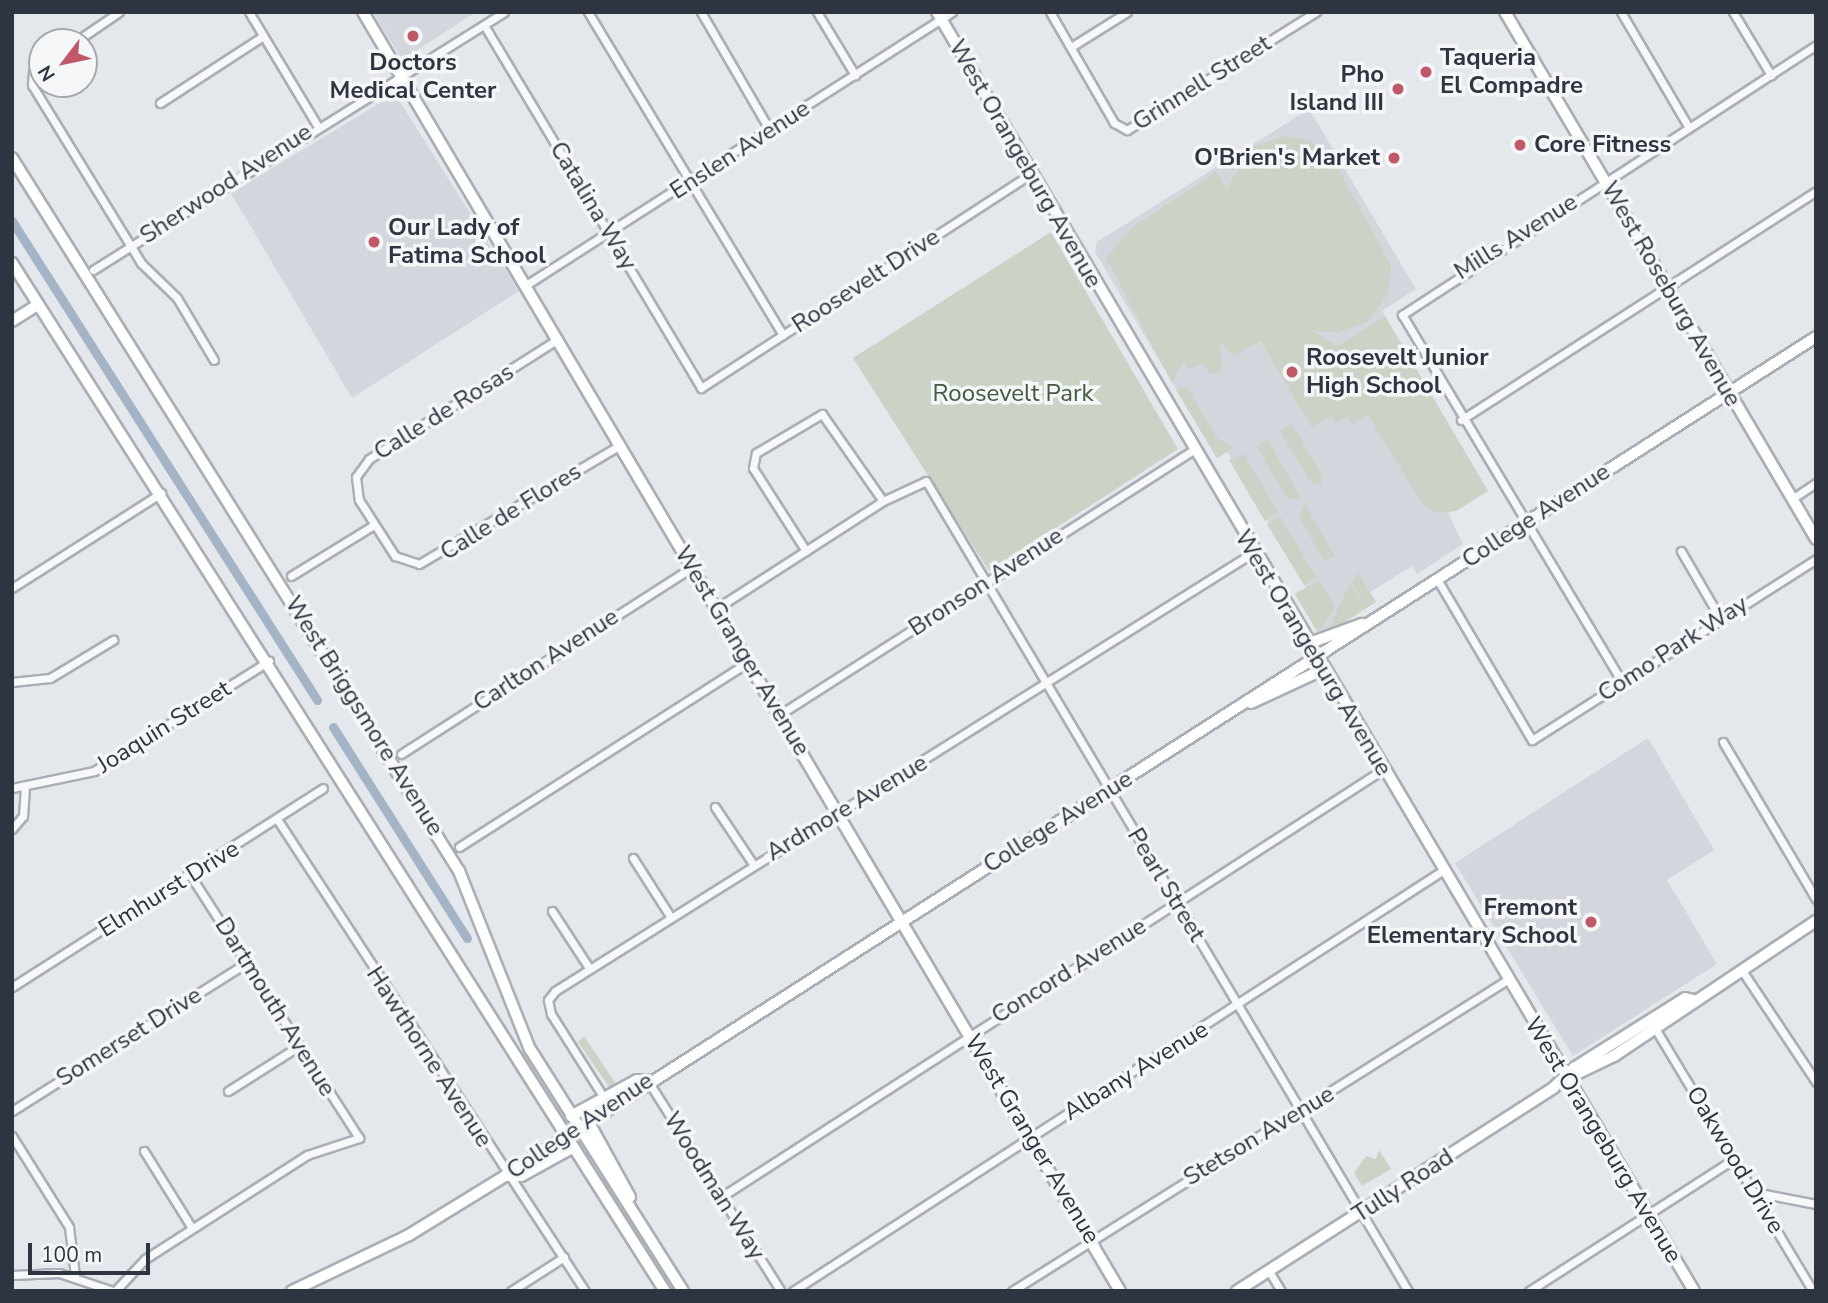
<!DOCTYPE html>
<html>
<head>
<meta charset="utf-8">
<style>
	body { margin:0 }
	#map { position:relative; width:1828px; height:1303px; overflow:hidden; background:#e4e7eb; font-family:"Nunito Sans",sans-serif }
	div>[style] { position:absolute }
	.built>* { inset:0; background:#d3d6dc }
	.green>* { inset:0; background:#cad3c6 }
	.canal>* { height:9px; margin:-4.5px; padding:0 4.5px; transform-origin:4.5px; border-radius:4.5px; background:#a4b4c6 }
	.roads { filter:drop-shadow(2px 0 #aaaeb5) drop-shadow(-2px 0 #aaaeb5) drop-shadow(0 2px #aaaeb5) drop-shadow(0 -2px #aaaeb5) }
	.street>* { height:7px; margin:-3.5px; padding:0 3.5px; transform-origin:3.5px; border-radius:3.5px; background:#f7f8f9 }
	.secondary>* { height:10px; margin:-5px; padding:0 5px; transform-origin:5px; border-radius:5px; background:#fff }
	.primary>* { height:10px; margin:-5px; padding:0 5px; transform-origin:5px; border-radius:5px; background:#fff }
	.dots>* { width:19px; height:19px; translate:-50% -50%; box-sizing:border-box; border:4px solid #f4f6f8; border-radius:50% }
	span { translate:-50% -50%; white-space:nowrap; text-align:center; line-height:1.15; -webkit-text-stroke:7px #f4f6f8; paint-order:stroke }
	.poi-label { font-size:24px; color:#2e3541; font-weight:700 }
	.left { translate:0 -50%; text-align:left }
	.right { translate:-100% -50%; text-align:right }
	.street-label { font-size:24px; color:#2e3541 }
	.park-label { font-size:24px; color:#425b3c }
	.frame { position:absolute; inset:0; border:14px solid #2e3541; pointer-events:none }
	.north { position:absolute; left:28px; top:28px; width:70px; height:70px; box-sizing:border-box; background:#f4f6f8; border:2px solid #a5a9af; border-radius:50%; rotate:238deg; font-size:19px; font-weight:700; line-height:28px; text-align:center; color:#2e3541 }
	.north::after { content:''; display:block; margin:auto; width:24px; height:32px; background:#c05867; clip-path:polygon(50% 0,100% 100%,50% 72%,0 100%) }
	.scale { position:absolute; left:28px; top:1243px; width:122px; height:32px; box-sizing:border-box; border:4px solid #2e3541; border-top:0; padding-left:9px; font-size:21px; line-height:24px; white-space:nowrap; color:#2e3541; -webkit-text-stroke:5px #f4f6f8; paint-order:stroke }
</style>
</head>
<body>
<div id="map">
	<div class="built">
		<i style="clip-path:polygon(373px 12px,476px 12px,402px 60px)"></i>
		<i style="clip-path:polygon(395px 94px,519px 291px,352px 398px,231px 193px)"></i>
		<i style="clip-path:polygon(1309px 109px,1416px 289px,1382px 311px,1488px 491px,1448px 513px,1463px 544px,1417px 574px,1412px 566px,1370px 592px,1376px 602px,1323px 635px,1295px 594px,1306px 588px,1231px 458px,1227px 452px,1217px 458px,1095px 252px,1097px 242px)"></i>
		<i style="clip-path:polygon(1648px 738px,1714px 850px,1667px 880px,1717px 964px,1573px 1056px,1455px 863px)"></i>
	</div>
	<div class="green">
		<i style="clip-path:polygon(1286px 136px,1311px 141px,1331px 156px,1391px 265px,1388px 294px,1367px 322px,1338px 333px,1311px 330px,1337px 346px,1385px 316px,1488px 491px,1456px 511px,1436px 513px,1423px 505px,1368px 415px,1352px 424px,1347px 417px,1337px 423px,1332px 416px,1312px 428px,1260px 340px,1234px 356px,1220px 341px,1222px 371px,1210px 374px,1203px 363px,1189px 370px,1183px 362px,1172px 383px,1106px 258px,1134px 226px,1216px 172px,1227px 189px,1250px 148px)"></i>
		<i style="clip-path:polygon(1051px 232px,1178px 449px,989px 571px,853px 358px)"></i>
		<i style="clip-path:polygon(1187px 387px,1217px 438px,1233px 448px,1217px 458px,1176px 390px)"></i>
		<i style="clip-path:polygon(1292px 424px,1323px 477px,1321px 485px,1311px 483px,1280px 431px)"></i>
		<i style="clip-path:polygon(1267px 439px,1302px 499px,1287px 498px,1256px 446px)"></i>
		<i style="clip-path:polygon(1244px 454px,1278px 512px,1265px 521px,1229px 460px)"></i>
		<i style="clip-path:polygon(1305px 504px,1335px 556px,1324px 561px,1299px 517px)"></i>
		<i style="clip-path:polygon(1280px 516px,1316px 577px,1304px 585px,1267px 524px)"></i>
		<i style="clip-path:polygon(1358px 573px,1376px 602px,1326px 634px,1350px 583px,1358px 597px,1360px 596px,1351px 582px)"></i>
		<i style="clip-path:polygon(1319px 580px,1335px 607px,1318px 633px,1295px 594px)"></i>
		<i style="clip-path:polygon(584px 1036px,618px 1087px,612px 1091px,578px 1042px)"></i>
		<i style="clip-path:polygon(1379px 1150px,1391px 1169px,1362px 1186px,1354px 1173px,1366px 1156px,1376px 1159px)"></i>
	</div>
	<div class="canal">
		<i style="left:12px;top:221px;width:568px;rotate:57.51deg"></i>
		<i style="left:333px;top:727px;width:250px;rotate:57.6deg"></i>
	</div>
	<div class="roads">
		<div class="street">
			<i style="left:249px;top:12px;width:132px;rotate:59deg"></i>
			<i style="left:588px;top:12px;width:377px;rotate:58.9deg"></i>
			<i style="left:701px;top:12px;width:135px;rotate:59.8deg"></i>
			<i style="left:817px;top:12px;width:74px;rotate:58.9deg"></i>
			<i style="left:1050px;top:12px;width:128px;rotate:60deg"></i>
			<i style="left:1114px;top:123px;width:15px;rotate:28deg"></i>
			<i style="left:1127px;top:130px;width:223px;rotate:-32deg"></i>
			<i style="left:1621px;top:12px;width:132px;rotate:59.6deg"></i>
			<i style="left:1733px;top:12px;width:74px;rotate:58.9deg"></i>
			<i style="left:484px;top:25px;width:423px;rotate:59.1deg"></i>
			<i style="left:701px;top:388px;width:392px;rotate:-33deg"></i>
			<i style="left:75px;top:42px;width:53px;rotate:-34.3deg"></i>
			<i style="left:1071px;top:47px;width:66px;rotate:-32deg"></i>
			<i style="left:42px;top:64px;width:11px;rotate:142deg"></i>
			<i style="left:33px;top:71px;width:14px;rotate:94deg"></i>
			<i style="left:32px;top:85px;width:209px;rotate:58.5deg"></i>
			<i style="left:141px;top:263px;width:50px;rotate:44.2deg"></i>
			<i style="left:177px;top:298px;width:72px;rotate:59.2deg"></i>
			<i style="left:160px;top:103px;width:123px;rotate:-33deg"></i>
			<i style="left:93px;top:270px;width:485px;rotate:-32.1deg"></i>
			<i style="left:526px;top:285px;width:506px;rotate:-32.65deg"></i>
			<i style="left:558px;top:339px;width:224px;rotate:147.6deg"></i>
			<i style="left:369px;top:459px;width:22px;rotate:126deg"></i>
			<i style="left:356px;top:477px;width:23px;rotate:83deg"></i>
			<i style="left:359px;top:500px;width:67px;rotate:57.3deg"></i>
			<i style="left:395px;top:556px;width:25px;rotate:18deg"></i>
			<i style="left:419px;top:564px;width:234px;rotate:-30.6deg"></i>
			<i style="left:1461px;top:420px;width:422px;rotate:-32.8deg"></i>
			<i style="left:1792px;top:499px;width:29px;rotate:-34deg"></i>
			<i style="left:806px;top:551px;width:98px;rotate:-122.6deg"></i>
			<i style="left:753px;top:468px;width:15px;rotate:-79deg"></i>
			<i style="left:756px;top:453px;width:77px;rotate:-30.6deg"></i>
			<i style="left:822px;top:414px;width:106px;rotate:55deg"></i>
			<i style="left:1681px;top:551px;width:78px;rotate:59.8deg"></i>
			<i style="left:291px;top:576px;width:97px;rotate:-31.6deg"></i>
			<i style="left:1437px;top:579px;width:187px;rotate:59.5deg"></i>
			<i style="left:1532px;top:740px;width:337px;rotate:-32.5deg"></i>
			<i style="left:12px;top:588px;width:177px;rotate:-32.5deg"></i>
			<i style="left:717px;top:608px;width:197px;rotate:-32.8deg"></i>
			<i style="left:883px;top:501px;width:47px;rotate:-24.9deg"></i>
			<i style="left:926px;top:481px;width:943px;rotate:59.24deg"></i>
			<i style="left:12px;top:682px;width:38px;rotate:-6deg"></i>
			<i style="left:50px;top:678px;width:74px;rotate:-31.1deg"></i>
			<i style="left:1622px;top:682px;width:428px;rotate:-120.9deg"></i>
			<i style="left:1402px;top:315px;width:494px;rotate:-33.1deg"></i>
			<i style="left:779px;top:715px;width:492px;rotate:-32.6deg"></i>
			<i style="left:1723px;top:742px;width:182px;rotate:59.4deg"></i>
			<i style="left:401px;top:754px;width:346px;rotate:-32.7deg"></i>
			<i style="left:12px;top:788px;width:84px;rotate:-11.7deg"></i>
			<i style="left:94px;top:771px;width:207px;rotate:-32.2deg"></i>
			<i style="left:715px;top:807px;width:69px;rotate:56.3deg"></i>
			<i style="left:277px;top:819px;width:564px;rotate:56.87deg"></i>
			<i style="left:12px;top:829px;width:17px;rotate:-50deg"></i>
			<i style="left:23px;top:816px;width:27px;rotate:-86deg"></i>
			<i style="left:459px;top:847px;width:343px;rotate:-32.6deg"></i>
			<i style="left:633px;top:858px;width:69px;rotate:57.5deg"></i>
			<i style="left:552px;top:911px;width:68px;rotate:57deg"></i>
			<i style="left:1741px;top:969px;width:136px;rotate:56.4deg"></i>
			<i style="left:12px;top:987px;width:369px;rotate:-32.6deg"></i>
			<i style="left:1656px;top:1030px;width:305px;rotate:59deg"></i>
			<i style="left:648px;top:1081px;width:249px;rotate:57.7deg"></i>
			<i style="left:228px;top:1091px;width:84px;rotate:-32.4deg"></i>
			<i style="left:606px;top:1101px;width:103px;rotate:-122.3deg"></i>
			<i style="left:551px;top:1014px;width:14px;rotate:-102deg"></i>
			<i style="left:548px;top:1000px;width:11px;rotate:-52deg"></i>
			<i style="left:555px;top:991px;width:825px;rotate:-32.13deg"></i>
			<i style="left:12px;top:1111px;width:277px;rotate:-32.3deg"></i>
			<i style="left:12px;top:1136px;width:107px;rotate:57.9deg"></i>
			<i style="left:69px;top:1227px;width:49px;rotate:83deg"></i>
			<i style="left:144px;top:1151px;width:91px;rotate:58.1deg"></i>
			<i style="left:1754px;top:1192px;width:63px;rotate:11deg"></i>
			<i style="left:721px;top:1197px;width:787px;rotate:-32.86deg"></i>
			<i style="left:1269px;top:1271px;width:23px;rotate:59deg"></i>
			<i style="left:12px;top:1275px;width:47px;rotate:-2.4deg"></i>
			<i style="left:59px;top:1273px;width:57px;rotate:18.4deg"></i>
			<i style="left:115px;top:1291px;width:44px;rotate:-46.8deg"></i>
			<i style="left:145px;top:1259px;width:193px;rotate:-32.7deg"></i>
			<i style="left:307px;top:1155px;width:55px;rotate:-18.1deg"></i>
			<i style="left:359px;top:1138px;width:311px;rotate:-122.7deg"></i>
			<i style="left:511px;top:1291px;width:63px;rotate:-32.7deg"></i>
			<i style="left:793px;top:1291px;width:773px;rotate:-32.91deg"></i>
			<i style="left:1012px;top:1291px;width:585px;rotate:-32.14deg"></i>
			<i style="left:1529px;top:1291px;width:244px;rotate:-32.8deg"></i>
		</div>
		<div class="secondary">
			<i style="left:363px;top:12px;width:1486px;rotate:59.38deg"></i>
			<i style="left:937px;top:12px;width:1486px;rotate:59.38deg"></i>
			<i style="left:1505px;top:12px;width:612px;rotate:59.45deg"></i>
			<i style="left:12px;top:321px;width:31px;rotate:-32deg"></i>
			<i style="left:1307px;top:644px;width:59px;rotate:-20deg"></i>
			<i style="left:1251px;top:703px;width:78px;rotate:-24.9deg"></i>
			<i style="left:1566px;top:1079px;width:53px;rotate:-25.6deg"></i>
			<i style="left:1614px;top:1056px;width:243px;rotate:-33.8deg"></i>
			<i style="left:571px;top:1116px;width:75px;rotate:-28.6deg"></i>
			<i style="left:637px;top:1080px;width:10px"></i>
			<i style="left:505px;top:1176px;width:16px"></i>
			<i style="left:521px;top:1176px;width:60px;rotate:-28.7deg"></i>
			<i style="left:292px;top:1291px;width:130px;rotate:-25.6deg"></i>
			<i style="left:409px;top:1235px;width:113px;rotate:-31.6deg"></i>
			<i style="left:505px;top:1176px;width:1556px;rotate:-32.62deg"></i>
			<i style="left:1237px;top:1291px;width:376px;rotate:-32.7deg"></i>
			<i style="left:1553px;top:1088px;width:29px;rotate:-44deg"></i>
			<i style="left:1574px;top:1068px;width:131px;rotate:-32.2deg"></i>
			<i style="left:1685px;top:998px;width:8px;rotate:14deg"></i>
		</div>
		<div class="primary">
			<i style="left:12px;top:158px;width:842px;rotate:57.92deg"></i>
			<i style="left:459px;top:871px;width:192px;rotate:68.3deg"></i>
			<i style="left:530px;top:1049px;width:286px;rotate:57.7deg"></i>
			<i style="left:12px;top:263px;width:1218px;rotate:57.58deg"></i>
			<i style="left:588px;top:1121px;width:87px;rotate:61.1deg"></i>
		</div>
	</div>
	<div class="dots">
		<i style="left:413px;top:36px;background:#c05867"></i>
		<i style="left:1426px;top:72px;background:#c05867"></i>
		<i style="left:1398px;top:89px;background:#c05867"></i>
		<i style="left:1520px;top:145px;background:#c05867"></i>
		<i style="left:1394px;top:158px;background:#c05867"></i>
		<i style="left:374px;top:242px;background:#c05867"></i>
		<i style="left:1292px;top:372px;background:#c05867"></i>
		<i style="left:1591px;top:922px;background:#c05867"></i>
	</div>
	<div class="poi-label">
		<span class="left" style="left:1440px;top:72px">Taqueria<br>El Compadre</span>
		<span style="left:413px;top:77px">Doctors<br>Medical Center</span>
		<span class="right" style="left:1384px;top:89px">Pho<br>Island III</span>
		<span class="left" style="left:1534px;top:145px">Core Fitness</span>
		<span class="right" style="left:1380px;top:158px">O'Brien's Market</span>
		<span class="left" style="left:388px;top:242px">Our Lady of<br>Fatima School</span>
		<span class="left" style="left:1306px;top:372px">Roosevelt Junior<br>High School</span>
		<span class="right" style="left:1577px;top:922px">Fremont<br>Elementary School</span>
	</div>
	<div class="street-label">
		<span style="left:1202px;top:83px;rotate:-32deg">Grinnell Street</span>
		<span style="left:740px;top:150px;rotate:-33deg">Enslen Avenue</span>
		<span style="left:1025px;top:164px;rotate:60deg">West Orangeburg Avenue</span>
		<span style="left:226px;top:184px;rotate:-33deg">Sherwood Avenue</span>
		<span style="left:593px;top:206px;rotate:59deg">Catalina Way</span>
		<span style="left:1516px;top:237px;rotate:-32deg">Mills Avenue</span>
		<span style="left:866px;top:281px;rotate:-33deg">Roosevelt Drive</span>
		<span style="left:1671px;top:294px;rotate:60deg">West Roseburg Avenue</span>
		<span style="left:444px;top:412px;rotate:-32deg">Calle de Rosas</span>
		<span style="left:511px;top:512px;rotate:-32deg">Calle de Flores</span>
		<span style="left:1536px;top:516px;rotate:-33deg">College Avenue</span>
		<span style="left:986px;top:582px;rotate:-33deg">Bronson Avenue</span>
		<span style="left:1673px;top:649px;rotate:-33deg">Como Park Way</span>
		<span style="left:742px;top:651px;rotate:59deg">West Granger Avenue</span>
		<span style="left:1313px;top:653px;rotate:59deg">West Orangeburg Avenue</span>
		<span style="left:546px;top:660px;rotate:-33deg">Carlton Avenue</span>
		<span style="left:364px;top:716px;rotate:58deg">West Briggsmore Avenue</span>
		<span style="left:164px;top:727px;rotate:-32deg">Joaquin Street</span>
		<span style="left:847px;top:808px;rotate:-31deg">Ardmore Avenue</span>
		<span style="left:1058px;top:822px;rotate:-32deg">College Avenue</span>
		<span style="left:1166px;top:885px;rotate:59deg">Pearl Street</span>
		<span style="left:169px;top:889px;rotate:-32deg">Elmhurst Drive</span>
		<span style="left:1069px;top:971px;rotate:-32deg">Concord Avenue</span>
		<span style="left:275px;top:1007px;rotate:58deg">Dartmouth Avenue</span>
		<span style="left:129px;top:1037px;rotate:-32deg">Somerset Drive</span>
		<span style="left:429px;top:1057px;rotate:57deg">Hawthorne Avenue</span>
		<span style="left:1136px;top:1071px;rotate:-32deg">Albany Avenue</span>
		<span style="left:580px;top:1126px;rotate:-34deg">College Avenue</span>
		<span style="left:1259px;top:1136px;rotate:-31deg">Stetson Avenue</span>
		<span style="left:1032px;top:1139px;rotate:59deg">West Granger Avenue</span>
		<span style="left:1603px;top:1140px;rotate:59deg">West Orangeburg Avenue</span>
		<span style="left:1735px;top:1160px;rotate:59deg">Oakwood Drive</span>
		<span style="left:714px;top:1186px;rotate:58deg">Woodman Way</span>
		<span style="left:1403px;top:1186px;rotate:-33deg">Tully Road</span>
	</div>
	<div class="park-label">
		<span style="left:1013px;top:394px">Roosevelt Park</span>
	</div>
	<div class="frame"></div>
	<div class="north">N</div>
	<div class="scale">100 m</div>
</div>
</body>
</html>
